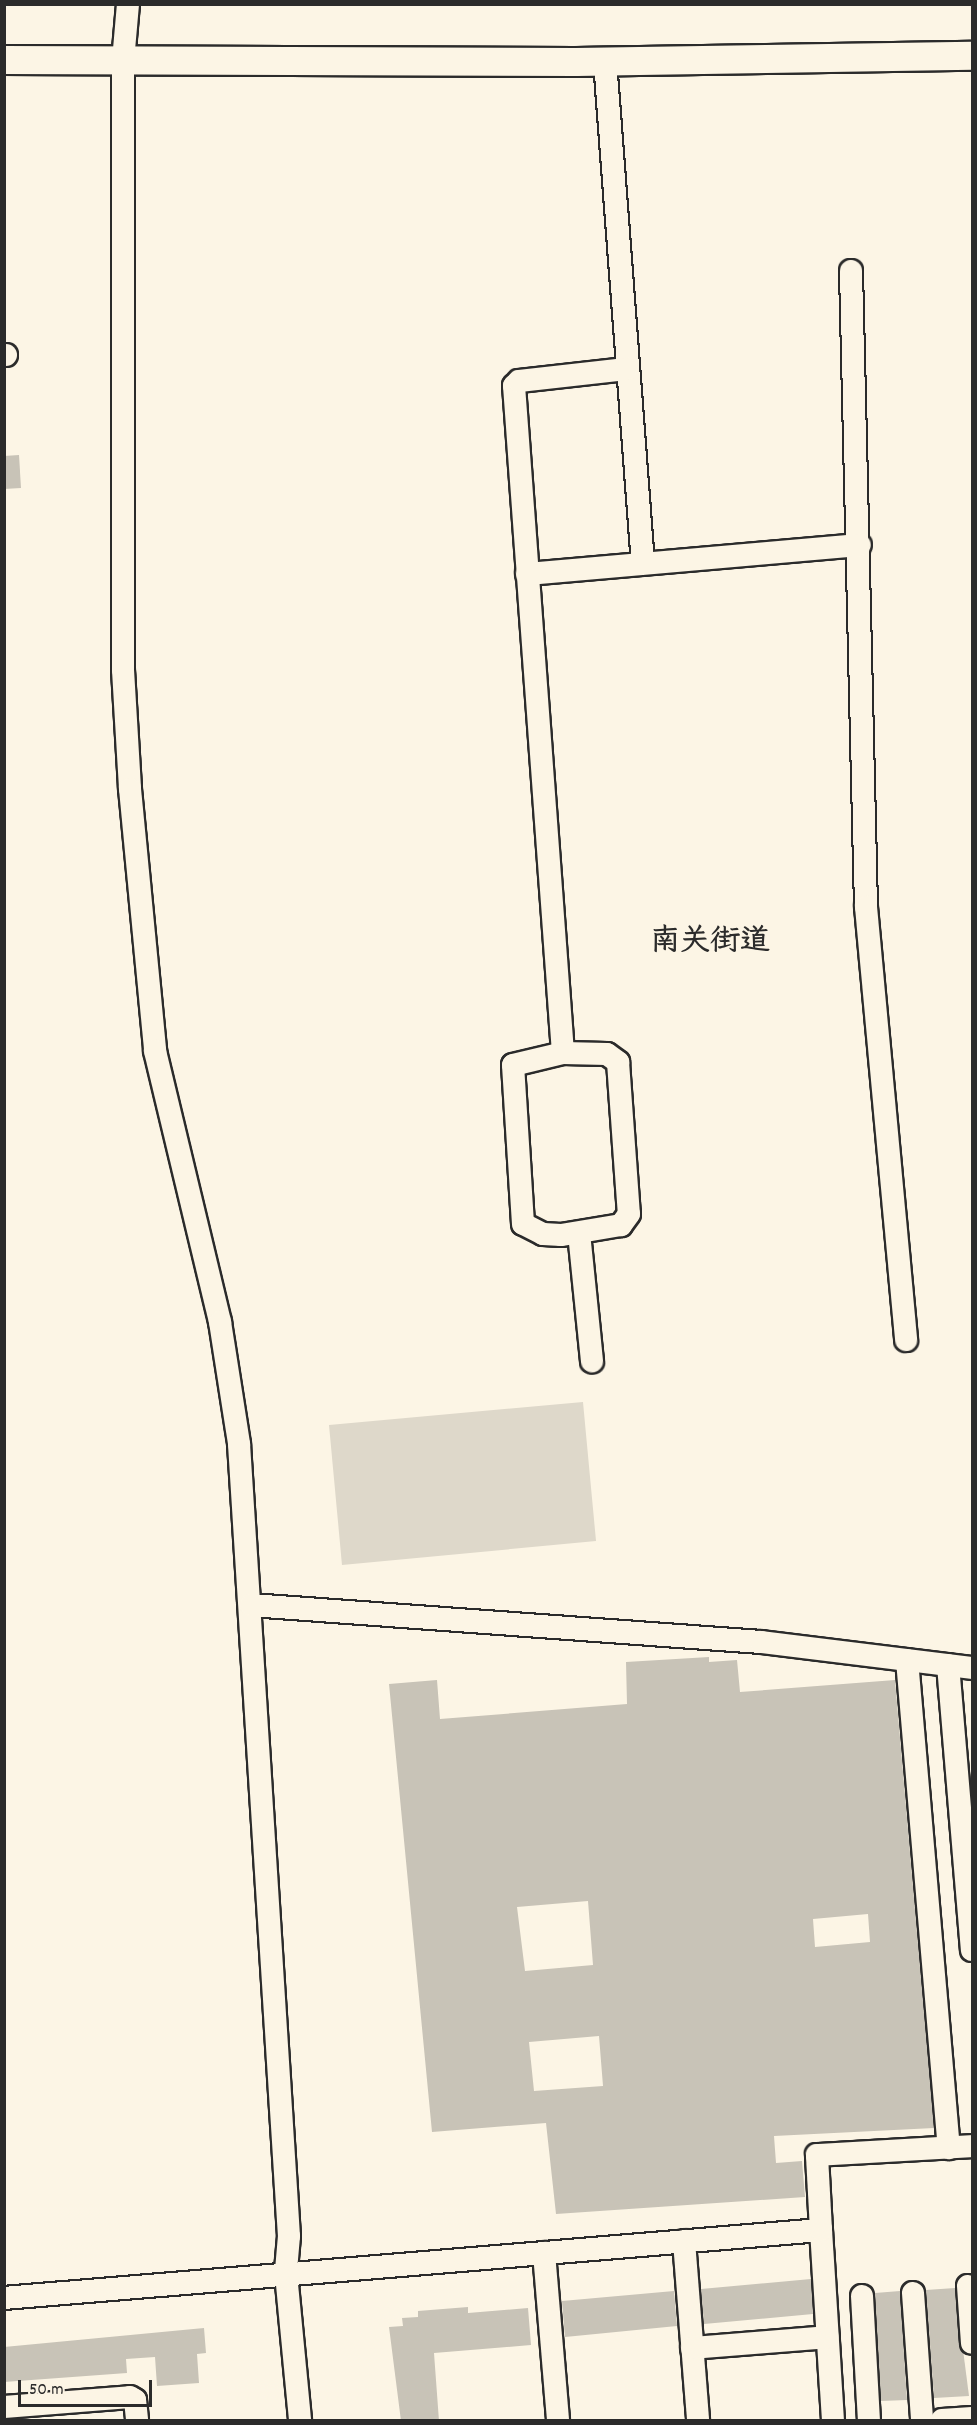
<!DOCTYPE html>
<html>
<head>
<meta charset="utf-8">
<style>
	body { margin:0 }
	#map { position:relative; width:977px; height:2425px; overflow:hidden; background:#fcf5e5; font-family:Dekko,"LXGW WenKai TC",sans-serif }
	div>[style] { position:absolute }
	.green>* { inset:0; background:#ded8ca }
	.building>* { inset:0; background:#c8c3b7 }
	.roads { filter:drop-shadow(2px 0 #2b2b2b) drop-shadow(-2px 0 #2b2b2b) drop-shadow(0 2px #2b2b2b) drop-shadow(0 -2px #2b2b2b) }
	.minor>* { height:22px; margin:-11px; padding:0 11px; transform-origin:11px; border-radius:11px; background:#fcf5e5 }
	.major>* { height:28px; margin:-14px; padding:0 14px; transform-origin:14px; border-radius:14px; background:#fcf5e5 }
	span { translate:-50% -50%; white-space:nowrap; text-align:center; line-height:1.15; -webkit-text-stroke:6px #fcf5e5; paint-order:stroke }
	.district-label { font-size:30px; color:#2b2b2b; font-weight:700 }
	.frame { position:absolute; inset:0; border:6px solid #2b2b2b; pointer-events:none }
	.scale { position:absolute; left:18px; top:2380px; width:134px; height:27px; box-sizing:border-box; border:3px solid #2b2b2b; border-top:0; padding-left:8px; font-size:18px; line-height:21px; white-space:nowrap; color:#2b2b2b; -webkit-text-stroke:4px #fcf5e5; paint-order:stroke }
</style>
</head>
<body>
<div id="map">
	<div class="green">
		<i style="clip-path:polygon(583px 1402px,596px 1541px,342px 1565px,329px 1425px)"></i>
	</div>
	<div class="building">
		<i style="clip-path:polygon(19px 455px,21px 488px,4px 489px,4px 456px)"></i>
		<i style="clip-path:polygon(evenodd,709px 1657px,709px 1662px,737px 1660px,740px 1692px,895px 1680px,934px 2128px,774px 2136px,776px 2163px,802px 2161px,805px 2197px,556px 2214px,546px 2123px,432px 2132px,389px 1684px,437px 1680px,440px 1719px,627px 1704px,626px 1662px,709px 1657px,588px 1901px,593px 1965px,525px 1971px,517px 1907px,588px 1901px,709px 1657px,868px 1914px,870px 1942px,815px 1947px,813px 1919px,868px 1914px,709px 1657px,599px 2036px,603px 2086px,534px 2091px,529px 2042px,599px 2036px)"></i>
		<i style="clip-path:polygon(811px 2279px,813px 2314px,704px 2324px,701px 2289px)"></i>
		<i style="clip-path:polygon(955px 2288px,969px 2396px,934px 2398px,926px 2290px)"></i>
		<i style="clip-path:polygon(674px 2291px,677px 2326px,565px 2337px,562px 2301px)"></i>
		<i style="clip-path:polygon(900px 2291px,907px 2400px,881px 2401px,875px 2293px)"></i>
		<i style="clip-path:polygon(468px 2307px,468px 2313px,528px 2308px,531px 2345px,434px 2353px,439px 2421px,401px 2421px,389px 2327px,403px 2326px,402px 2318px,418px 2317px,418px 2311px)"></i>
		<i style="clip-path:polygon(204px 2328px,206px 2353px,197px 2354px,199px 2383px,157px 2386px,155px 2357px,126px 2359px,127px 2373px,4px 2382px,4px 2347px)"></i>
	</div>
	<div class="roads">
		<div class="minor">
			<i style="left:128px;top:4px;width:57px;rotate:95deg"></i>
			<i style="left:123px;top:61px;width:609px;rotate:90deg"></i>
			<i style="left:123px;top:670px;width:119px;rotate:86.6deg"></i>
			<i style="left:130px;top:789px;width:263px;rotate:84.5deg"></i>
			<i style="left:155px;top:1051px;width:279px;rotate:76.5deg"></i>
			<i style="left:220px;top:1322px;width:123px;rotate:81.1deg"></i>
			<i style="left:239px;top:1444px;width:794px;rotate:86.39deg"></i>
			<i style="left:289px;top:2236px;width:38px;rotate:95deg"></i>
			<i style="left:286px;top:2274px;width:147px;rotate:84.5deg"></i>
			<i style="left:605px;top:61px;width:504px;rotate:85.68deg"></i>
			<i style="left:851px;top:271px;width:636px;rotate:88.65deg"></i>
			<i style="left:866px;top:907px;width:435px;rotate:84.7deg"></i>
			<i style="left:4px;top:355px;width:2px"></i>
			<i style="left:527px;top:574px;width:334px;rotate:-5deg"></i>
			<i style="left:563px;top:1053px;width:669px;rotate:-94.2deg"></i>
			<i style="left:514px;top:386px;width:7px;rotate:-45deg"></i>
			<i style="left:519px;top:381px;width:108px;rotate:-6.4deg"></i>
			<i style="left:563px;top:1053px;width:44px;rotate:1.3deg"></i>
			<i style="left:607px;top:1054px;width:14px;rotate:36deg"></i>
			<i style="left:618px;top:1062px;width:152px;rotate:85.9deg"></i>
			<i style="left:629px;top:1214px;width:14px;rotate:126deg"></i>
			<i style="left:621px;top:1225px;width:61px;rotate:170.5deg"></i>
			<i style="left:561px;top:1235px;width:18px;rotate:-177deg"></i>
			<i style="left:543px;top:1234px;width:22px;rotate:-153deg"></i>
			<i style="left:523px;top:1224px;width:159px;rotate:-93.6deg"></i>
			<i style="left:513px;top:1065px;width:51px;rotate:-13.5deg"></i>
			<i style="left:579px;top:1233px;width:129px;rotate:84.2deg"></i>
			<i style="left:251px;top:1605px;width:511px;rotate:4.15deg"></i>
			<i style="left:761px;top:1642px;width:213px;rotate:7deg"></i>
			<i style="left:907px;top:1660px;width:490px;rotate:85.1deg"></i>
			<i style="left:948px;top:1665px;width:286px;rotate:85.2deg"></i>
			<i style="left:821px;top:2230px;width:190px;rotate:86.4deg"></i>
			<i style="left:684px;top:2241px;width:180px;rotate:85.5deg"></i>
			<i style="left:544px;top:2253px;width:168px;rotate:85.2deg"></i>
			<i style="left:968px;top:2286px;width:57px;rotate:86deg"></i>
			<i style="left:913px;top:2293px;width:127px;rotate:85.9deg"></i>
			<i style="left:862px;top:2296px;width:124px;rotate:86.8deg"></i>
			<i style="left:4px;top:2298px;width:820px;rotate:-4.76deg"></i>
			<i style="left:821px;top:2230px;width:75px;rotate:-93.1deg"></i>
			<i style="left:817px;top:2155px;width:155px;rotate:-3.3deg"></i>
			<i style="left:692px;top:2348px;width:136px;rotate:-4.6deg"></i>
			<i style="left:4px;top:2407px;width:126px;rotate:-4.5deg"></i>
			<i style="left:130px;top:2397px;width:6px;rotate:31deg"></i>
			<i style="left:135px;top:2400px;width:20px;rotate:84deg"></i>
			<i style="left:942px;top:2420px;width:30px;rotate:-4deg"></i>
		</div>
		<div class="major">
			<i style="left:4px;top:60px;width:572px;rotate:0.2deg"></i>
			<i style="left:576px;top:62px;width:396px;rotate:-0.9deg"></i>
		</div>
	</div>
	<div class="district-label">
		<span style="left:710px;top:944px">南关街道</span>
	</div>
	<div class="frame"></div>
	<div class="scale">50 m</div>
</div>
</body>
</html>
